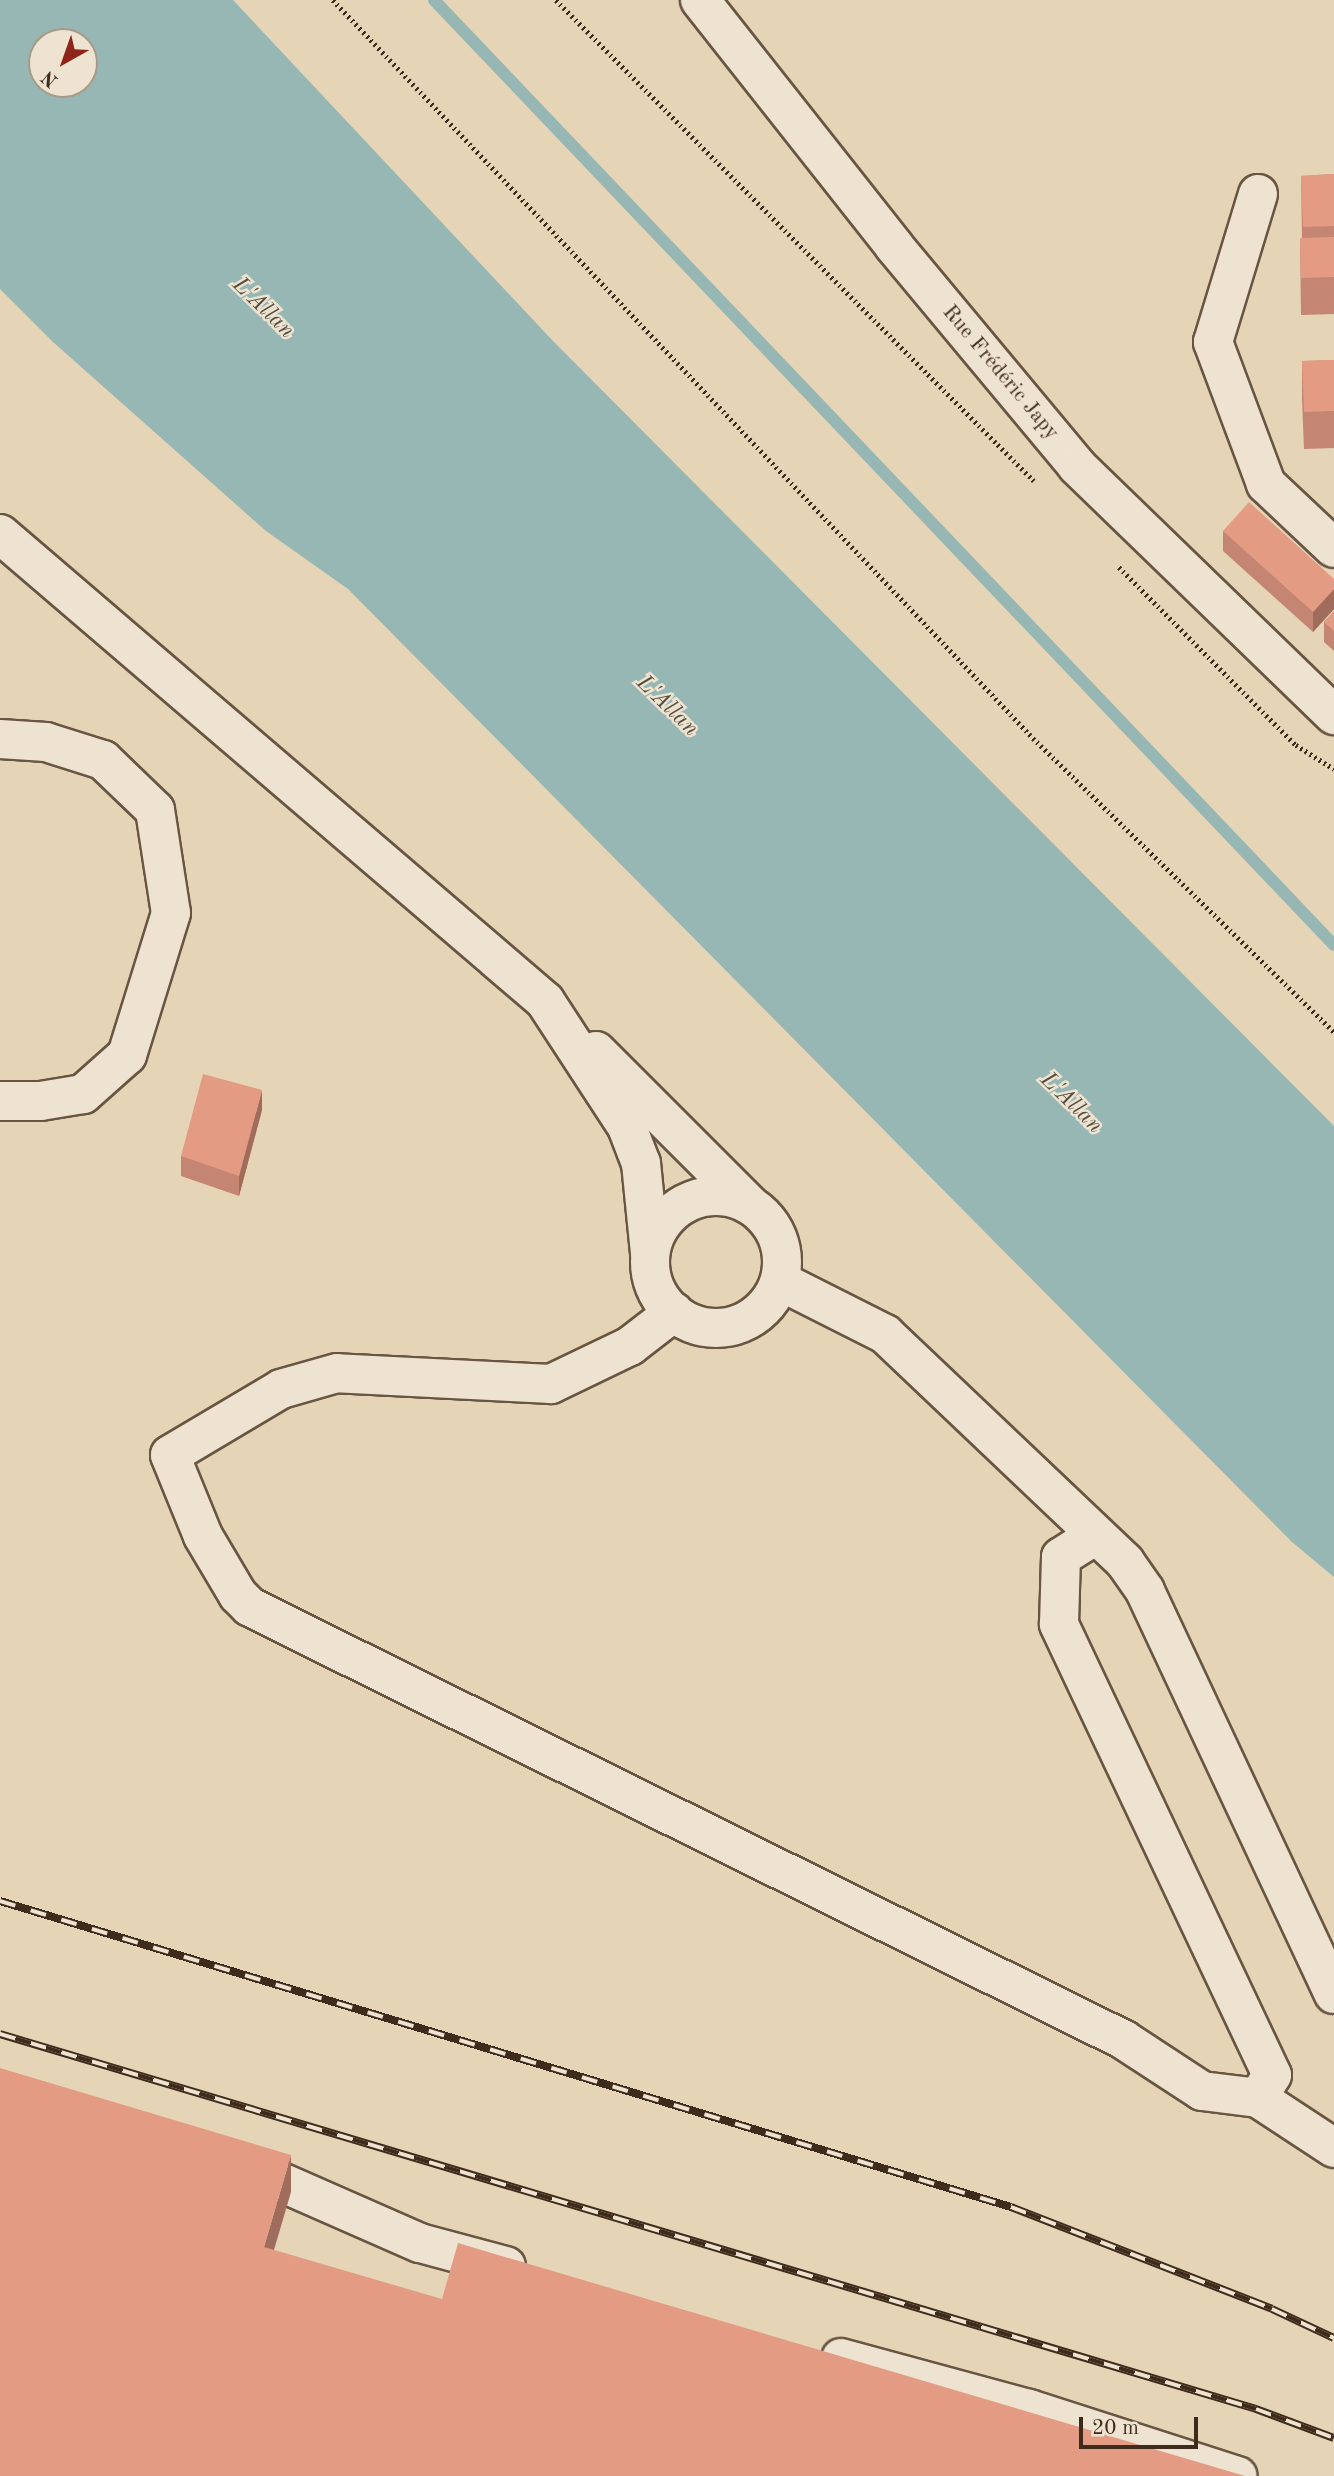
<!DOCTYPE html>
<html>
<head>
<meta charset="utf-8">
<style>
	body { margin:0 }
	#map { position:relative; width:1334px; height:2476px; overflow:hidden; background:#e5d4b6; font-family:"Old Standard TT",serif }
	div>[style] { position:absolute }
	.water>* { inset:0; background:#96b7b3 }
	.stream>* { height:12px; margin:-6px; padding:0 6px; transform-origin:6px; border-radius:6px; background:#96b7b3 }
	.path>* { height:4.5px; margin-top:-2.25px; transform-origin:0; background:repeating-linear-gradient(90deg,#3e2b1b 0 2px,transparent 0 5.5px) }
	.roads { filter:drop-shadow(2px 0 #685542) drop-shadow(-2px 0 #685542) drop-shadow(0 2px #685542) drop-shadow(0 -2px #685542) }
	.minor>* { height:38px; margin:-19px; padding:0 19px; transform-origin:19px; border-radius:19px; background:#eee3d0 }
	.minor>.ring { margin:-19px; padding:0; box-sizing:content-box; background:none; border:38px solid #eee3d0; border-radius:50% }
	.rail>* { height:8px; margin-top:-4px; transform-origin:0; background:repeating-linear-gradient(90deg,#eee3d0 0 16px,#3e2b1b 0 32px); box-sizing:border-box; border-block:2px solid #3e2b1b }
	.wall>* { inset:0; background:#c48572 }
	.shaded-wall>* { inset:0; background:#a06c5c }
	.building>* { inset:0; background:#e49b84 }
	span { translate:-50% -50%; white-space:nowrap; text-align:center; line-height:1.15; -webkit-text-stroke:5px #eee3d0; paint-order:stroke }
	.street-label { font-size:21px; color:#3e2b1b }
	.water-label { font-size:23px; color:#544e41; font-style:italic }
	.north { position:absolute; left:28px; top:28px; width:70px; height:70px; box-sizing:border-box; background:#eee3d0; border:2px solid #a89988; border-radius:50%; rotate:220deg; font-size:19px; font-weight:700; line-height:28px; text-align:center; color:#3e2b1b }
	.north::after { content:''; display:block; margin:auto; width:24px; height:32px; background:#8f2418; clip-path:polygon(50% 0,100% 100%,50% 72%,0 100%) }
	.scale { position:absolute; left:1079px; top:2417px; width:119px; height:32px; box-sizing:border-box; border:4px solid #3e2b1b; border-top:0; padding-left:9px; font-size:21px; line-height:24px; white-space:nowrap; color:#3e2b1b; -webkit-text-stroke:5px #eee3d0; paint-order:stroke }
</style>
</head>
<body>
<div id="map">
	<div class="water">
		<i style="clip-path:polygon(evenodd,0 0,233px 0,552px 340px,1334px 1126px,1334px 1577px,1292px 1542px,348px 589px,266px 531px,53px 342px,0 289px,0 0,42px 42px,84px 42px,84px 84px,42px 84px,42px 42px)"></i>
	</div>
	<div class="stream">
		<i style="left:434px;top:0;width:1305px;rotate:46.4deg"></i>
	</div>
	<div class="path">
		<i style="left:333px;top:0;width:1017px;rotate:46.51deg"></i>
		<i style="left:1033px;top:738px;width:421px;rotate:44.3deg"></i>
		<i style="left:556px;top:0;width:678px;rotate:45.18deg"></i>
		<i style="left:1119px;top:567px;width:251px;rotate:45.2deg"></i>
		<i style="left:1296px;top:745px;width:45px;rotate:32.3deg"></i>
	</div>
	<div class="roads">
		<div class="minor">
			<i style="left:700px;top:0;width:313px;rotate:51.7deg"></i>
			<i style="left:894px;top:246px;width:286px;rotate:50.2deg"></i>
			<i style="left:1077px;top:466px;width:358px;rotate:44.1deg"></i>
			<i style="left:1258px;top:194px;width:155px;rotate:106.9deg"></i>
			<i style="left:1213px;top:342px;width:152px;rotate:69.5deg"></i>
			<i style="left:1266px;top:484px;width:93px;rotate:43.3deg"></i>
			<i style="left:0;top:534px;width:718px;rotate:40.59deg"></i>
			<i style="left:545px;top:1001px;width:150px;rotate:56.9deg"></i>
			<i style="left:627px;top:1127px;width:39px;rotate:69deg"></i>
			<i style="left:641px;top:1163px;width:90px;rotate:84.3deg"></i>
			<i style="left:0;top:739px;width:46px;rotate:3.7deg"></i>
			<i style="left:46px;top:742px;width:60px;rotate:17.5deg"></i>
			<i style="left:103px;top:760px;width:72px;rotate:43.9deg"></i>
			<i style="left:155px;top:810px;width:104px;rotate:81.2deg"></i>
			<i style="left:171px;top:913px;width:149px;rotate:107.2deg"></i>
			<i style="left:127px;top:1055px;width:59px;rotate:138.4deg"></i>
			<i style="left:83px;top:1094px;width:43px;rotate:170.5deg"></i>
			<i style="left:41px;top:1101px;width:41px;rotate:180deg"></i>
			<i style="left:596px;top:1051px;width:216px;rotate:45deg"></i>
			<i class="ring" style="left:650px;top:1196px;width:94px;height:94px"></i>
			<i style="left:780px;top:1281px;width:118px;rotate:26.8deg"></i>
			<i style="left:885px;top:1334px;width:331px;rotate:43.5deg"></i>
			<i style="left:1125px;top:1562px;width:35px;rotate:55deg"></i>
			<i style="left:1145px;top:1591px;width:445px;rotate:64.9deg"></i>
			<i style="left:674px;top:1312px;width:56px;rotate:142.3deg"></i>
			<i style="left:630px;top:1346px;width:88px;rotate:154.3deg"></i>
			<i style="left:551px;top:1384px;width:214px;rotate:-177.1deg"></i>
			<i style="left:337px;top:1373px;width:58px;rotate:164.1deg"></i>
			<i style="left:281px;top:1389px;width:129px;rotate:149.3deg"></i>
			<i style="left:170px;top:1455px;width:87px;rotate:67.8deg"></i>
			<i style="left:203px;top:1536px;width:69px;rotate:59.3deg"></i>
			<i style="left:238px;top:1595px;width:17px;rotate:45deg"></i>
			<i style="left:250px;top:1607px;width:975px;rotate:26.35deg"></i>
			<i style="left:1124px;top:2040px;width:93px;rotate:33.2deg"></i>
			<i style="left:1202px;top:2091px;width:56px;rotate:7.1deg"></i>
			<i style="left:1258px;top:2098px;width:27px;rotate:-59deg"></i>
			<i style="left:1272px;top:2075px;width:499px;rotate:-115.3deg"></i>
			<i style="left:1059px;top:1624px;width:67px;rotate:-88.3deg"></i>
			<i style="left:1061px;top:1557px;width:41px;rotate:-32.2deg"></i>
			<i style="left:1258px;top:2098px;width:91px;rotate:33.3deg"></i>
			<i style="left:242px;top:2165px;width:194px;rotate:23.7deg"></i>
			<i style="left:420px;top:2243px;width:89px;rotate:15deg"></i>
			<i style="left:841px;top:2358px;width:195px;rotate:15.2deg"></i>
			<i style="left:1029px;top:2409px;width:219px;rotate:17.8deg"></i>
		</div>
	</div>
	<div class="rail">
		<i style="left:0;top:1901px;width:1056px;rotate:16.84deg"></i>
		<i style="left:1011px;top:2207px;width:280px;rotate:21.3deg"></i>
		<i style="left:1272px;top:2309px;width:68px;rotate:25.1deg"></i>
		<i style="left:0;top:2034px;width:1311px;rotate:16.62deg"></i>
		<i style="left:1256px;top:2409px;width:83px;rotate:20.4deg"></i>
	</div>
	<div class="wall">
		<i style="clip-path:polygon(1334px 174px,1334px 314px,1301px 315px,1300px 238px,1302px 238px,1301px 176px)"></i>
		<i style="clip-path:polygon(1334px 360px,1334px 448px,1304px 449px,1302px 399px,1302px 361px)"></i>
		<i style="clip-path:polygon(1223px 531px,1334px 579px,1334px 609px,1313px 632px,1223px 551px)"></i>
		<i style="clip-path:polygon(1334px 611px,1334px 651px,1324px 642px,1324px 622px)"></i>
		<i style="clip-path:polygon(262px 1110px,239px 1196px,181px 1176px,181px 1156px)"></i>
	</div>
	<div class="shaded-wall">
		<i style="clip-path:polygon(1334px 589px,1334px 609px,1313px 632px,1313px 612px)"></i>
		<i style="clip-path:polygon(262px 1090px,262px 1110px,239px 1196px,239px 1176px)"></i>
		<i style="clip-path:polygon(291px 2155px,291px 2192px,264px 2284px,264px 2247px)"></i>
	</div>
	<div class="building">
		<i style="clip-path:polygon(1334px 174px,1334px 226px,1303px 227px,1301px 176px)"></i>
		<i style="clip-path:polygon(1334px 237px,1334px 277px,1301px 278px,1300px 238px)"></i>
		<i style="clip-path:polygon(1334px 360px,1334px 411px,1304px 412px,1302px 361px)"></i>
		<i style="clip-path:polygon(1249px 502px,1334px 579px,1334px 589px,1313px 612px,1223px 531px)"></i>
		<i style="clip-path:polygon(1334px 611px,1334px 631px,1324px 622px)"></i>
		<i style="clip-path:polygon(203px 1074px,262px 1090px,239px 1176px,181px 1156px)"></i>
		<i style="clip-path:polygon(0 2068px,291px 2155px,264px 2247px,442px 2299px,458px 2243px,1245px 2476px,0 2476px)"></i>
	</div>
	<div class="street-label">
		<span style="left:1000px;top:373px;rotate:50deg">Rue Frédéric Japy</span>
	</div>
	<div class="water-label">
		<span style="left:263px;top:308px;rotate:44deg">L'Allan</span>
		<span style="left:667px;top:706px;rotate:44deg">L'Allan</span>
		<span style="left:1071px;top:1103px;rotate:44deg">L'Allan</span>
	</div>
	<div class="north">N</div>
	<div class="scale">20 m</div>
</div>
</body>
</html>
